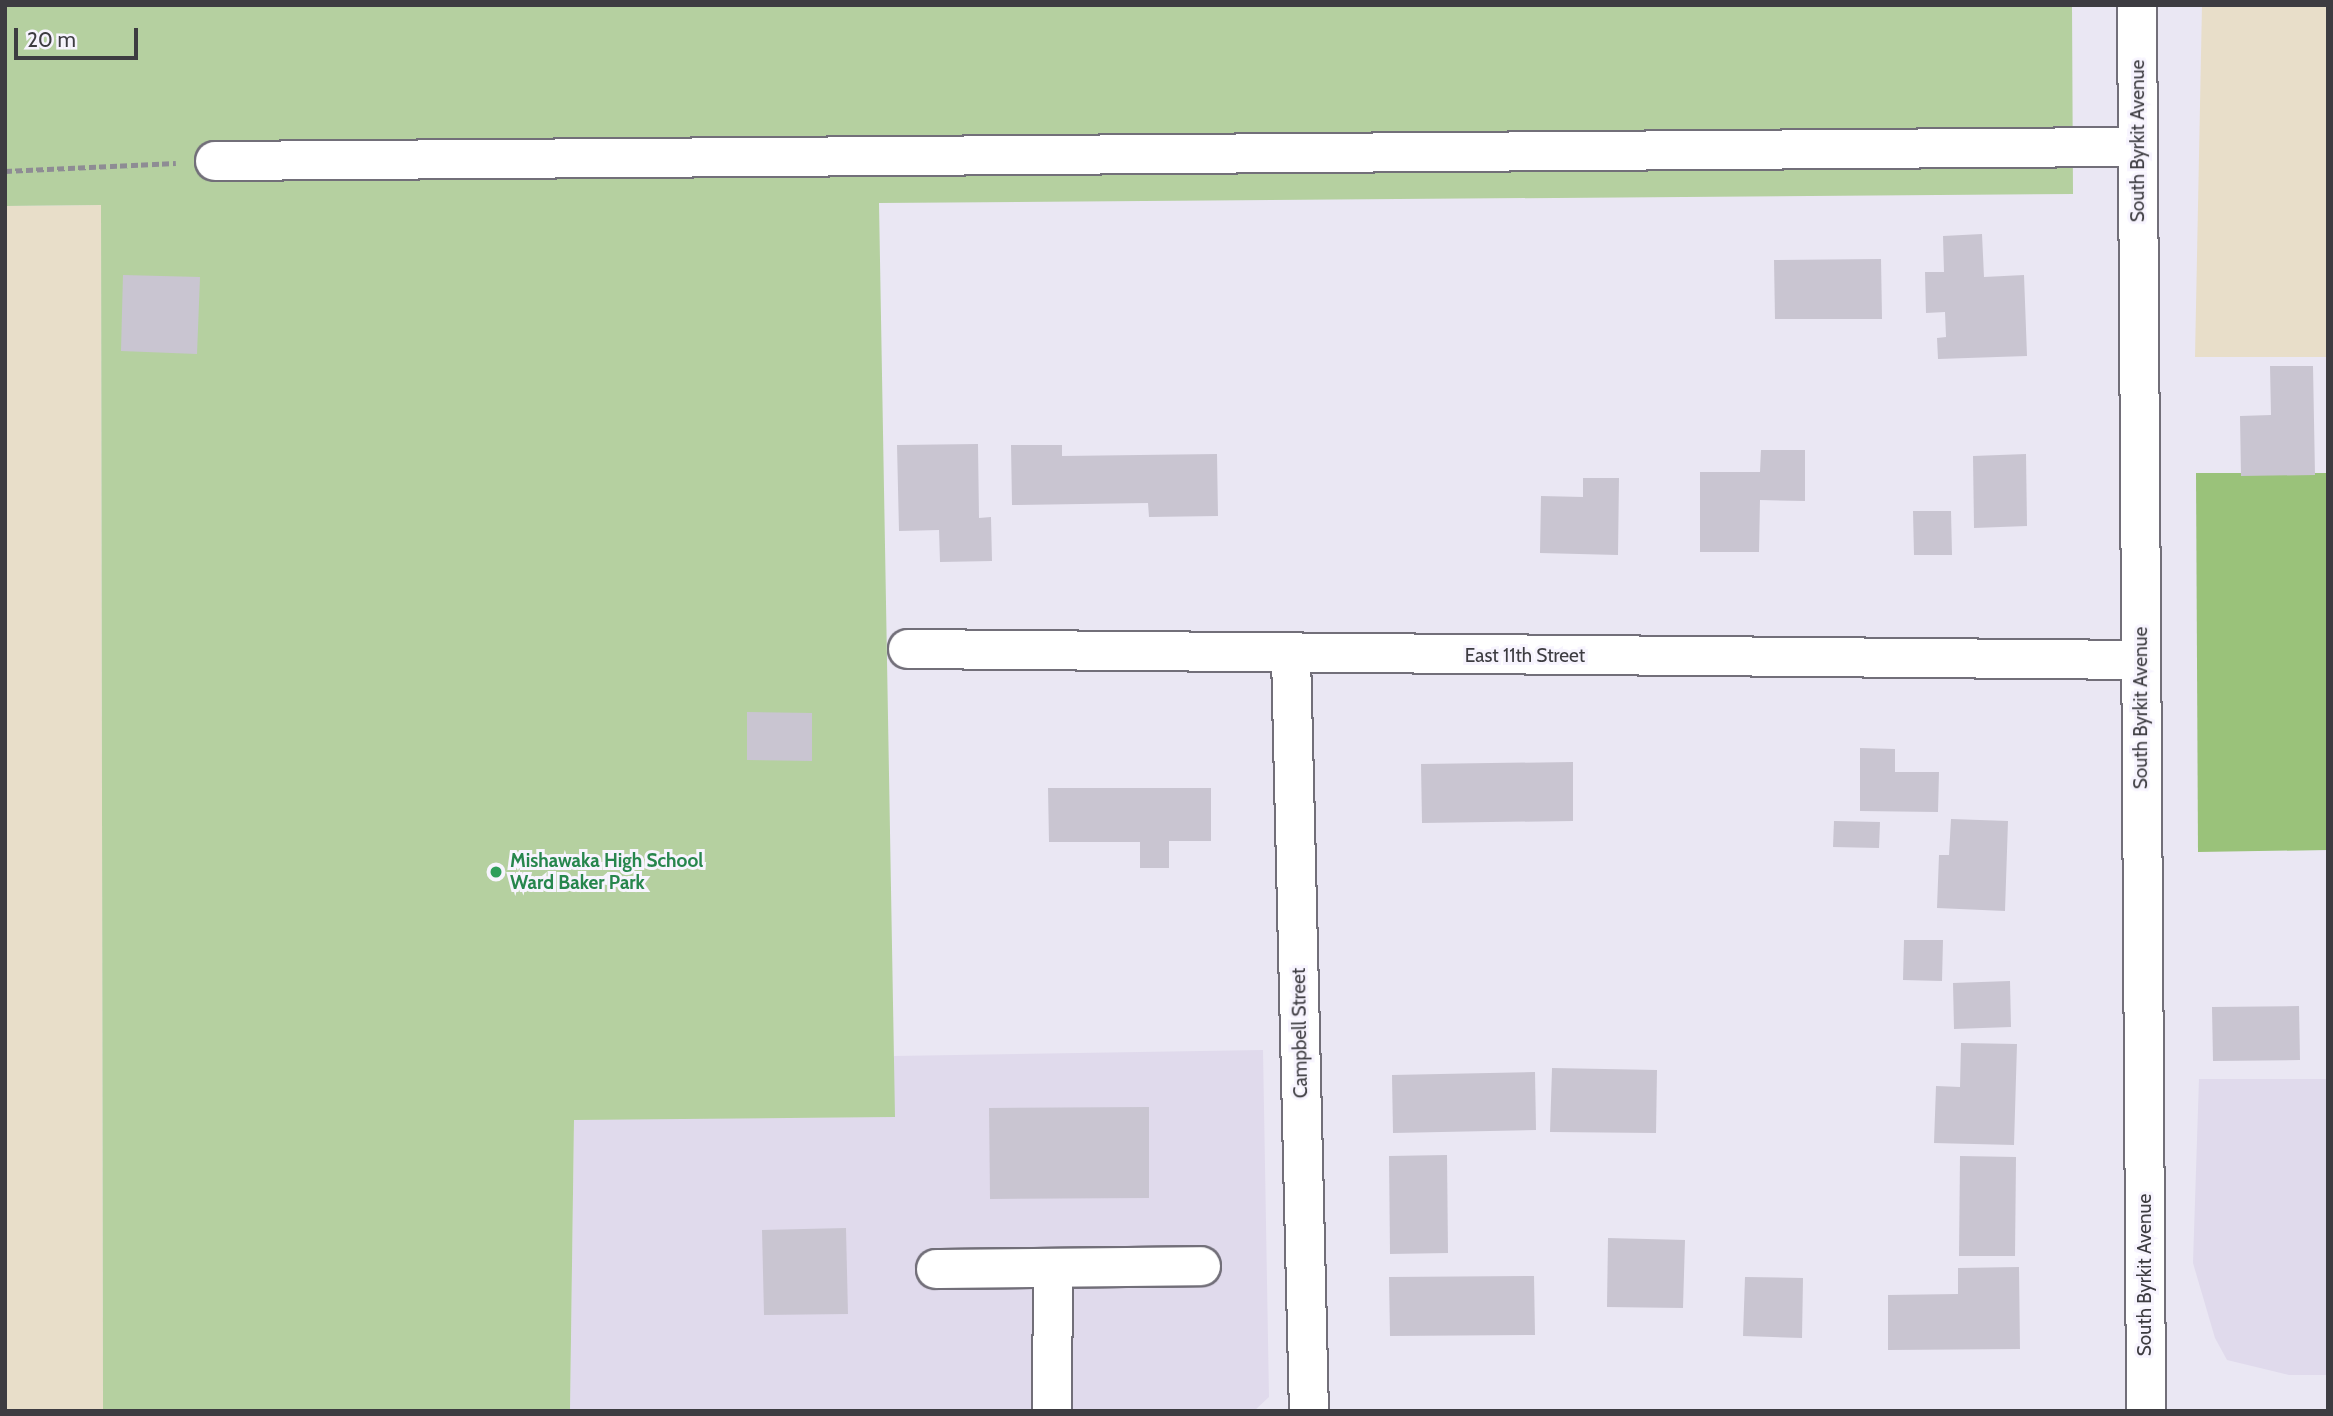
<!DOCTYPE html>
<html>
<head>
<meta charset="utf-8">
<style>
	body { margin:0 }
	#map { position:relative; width:2333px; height:1416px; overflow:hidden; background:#eae7f3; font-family:Cabin,sans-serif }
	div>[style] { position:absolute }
	.built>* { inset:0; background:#e0daec }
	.industrial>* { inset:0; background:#e8dec9 }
	.green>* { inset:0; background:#b5d0a0 }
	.forest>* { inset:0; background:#9ac27a }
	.building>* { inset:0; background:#c9c5d1 }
	.path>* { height:4.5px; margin-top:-2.25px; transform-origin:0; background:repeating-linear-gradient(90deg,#8e8c94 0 7px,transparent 0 10.5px) }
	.roads { filter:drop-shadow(2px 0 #726f79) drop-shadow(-2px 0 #726f79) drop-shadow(0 2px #726f79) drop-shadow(0 -2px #726f79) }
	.minor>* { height:38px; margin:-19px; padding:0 19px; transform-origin:19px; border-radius:19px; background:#fff }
	.dots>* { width:19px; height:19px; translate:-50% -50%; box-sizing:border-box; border:4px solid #f7f4fe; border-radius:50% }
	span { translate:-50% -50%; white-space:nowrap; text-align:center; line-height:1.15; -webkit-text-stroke:6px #f7f4fe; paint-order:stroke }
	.street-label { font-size:19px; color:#3d3c41 }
	.leisure-label { font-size:19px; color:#27864d; font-weight:700 }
	.left { translate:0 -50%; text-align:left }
	.frame { position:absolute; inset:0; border:7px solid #3d3c41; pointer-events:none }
	.scale { position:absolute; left:14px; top:28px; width:124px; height:32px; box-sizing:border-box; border:4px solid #3d3c41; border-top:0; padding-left:9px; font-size:21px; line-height:24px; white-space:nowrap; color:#3d3c41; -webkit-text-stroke:5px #f7f4fe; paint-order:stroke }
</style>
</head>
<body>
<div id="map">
	<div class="built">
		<i style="clip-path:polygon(1263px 1050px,1269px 1397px,1254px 1411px,570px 1411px,574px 1119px,894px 1117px,894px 1056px)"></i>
		<i style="clip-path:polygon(2199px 1079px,2328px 1079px,2328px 1375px,2289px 1375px,2227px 1360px,2215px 1338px,2193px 1263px)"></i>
	</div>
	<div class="industrial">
		<i style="clip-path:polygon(2202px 5px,2328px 5px,2328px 357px,2195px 357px)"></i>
		<i style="clip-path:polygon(101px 205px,103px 1411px,5px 1411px,5px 206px)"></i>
	</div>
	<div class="green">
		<i style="clip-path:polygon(5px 5px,2072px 5px,2073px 194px,879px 203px,895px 1117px,574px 1120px,570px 1411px,103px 1411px,101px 205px,5px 206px)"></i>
	</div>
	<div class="forest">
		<i style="clip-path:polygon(2196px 473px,2328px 473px,2328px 850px,2198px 852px)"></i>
	</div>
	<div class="building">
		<i style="clip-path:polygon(1982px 234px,1984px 277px,2024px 275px,2027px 356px,1938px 359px,1937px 338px,1946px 337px,1945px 312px,1926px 313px,1925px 272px,1944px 272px,1943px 236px)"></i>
		<i style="clip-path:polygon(1881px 259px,1882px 319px,1775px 319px,1774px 260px)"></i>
		<i style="clip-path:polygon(123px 275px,200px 277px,197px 354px,121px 351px)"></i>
		<i style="clip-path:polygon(2270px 366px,2313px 366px,2315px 475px,2241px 476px,2240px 416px,2271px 415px)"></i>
		<i style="clip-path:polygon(978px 444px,979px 518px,991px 517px,992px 561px,940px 562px,939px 530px,899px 531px,897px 445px)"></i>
		<i style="clip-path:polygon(1011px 445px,1062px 445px,1062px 456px,1217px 454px,1218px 516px,1149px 517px,1148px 503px,1012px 505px)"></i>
		<i style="clip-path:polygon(1761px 450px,1805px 450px,1805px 501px,1760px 500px,1759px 552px,1700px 552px,1700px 472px,1760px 472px)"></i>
		<i style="clip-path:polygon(2026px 454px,2027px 526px,1974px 528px,1973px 456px)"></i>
		<i style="clip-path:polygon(1583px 478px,1619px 478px,1618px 555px,1540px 553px,1541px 496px,1583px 497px)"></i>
		<i style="clip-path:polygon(1913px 511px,1951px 511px,1952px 555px,1914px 555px)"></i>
		<i style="clip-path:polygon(747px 712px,812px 713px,812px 761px,747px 760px)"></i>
		<i style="clip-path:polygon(1860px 748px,1895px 749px,1895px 772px,1939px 772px,1938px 812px,1860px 811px)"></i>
		<i style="clip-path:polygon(1573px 762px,1573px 821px,1422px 823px,1421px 764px)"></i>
		<i style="clip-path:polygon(1048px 788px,1211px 788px,1211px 841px,1169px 841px,1169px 868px,1140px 868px,1140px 842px,1049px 842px)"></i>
		<i style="clip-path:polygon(1951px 819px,2008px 821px,2005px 911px,1937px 908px,1939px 855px,1949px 855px)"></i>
		<i style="clip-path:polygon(1834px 821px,1880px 822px,1879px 848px,1833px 847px)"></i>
		<i style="clip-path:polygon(1904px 940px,1943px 940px,1942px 981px,1903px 980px)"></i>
		<i style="clip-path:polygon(2010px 981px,2011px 1027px,1954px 1029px,1953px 983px)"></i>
		<i style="clip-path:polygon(2299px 1006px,2300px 1060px,2213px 1061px,2212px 1007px)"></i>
		<i style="clip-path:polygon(1961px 1043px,2017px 1044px,2014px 1145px,1934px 1143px,1936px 1086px,1960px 1087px)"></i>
		<i style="clip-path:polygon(1552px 1068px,1657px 1070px,1656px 1133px,1550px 1132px)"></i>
		<i style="clip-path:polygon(1535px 1072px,1536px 1130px,1393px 1133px,1392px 1075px)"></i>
		<i style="clip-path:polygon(1149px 1107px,1149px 1198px,990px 1199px,989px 1108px)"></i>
		<i style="clip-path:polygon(1447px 1155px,1448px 1253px,1390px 1254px,1389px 1156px)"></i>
		<i style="clip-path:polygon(1960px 1156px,2016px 1157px,2015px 1256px,1959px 1256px)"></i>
		<i style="clip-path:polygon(846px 1228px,848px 1314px,764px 1315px,762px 1230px)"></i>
		<i style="clip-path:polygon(1608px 1238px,1685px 1240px,1683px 1308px,1607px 1307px)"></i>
		<i style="clip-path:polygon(2019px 1267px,2020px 1349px,1888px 1350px,1888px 1295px,1958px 1294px,1958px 1268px)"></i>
		<i style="clip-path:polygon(1534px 1276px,1535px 1335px,1390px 1336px,1389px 1277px)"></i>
		<i style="clip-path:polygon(1745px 1277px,1803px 1278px,1802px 1338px,1743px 1336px)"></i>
	</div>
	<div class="path">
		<i style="left:5px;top:171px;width:171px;rotate:-2.7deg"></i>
	</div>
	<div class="roads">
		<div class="minor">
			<i style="left:2137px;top:5px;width:1406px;rotate:89.63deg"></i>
			<i style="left:215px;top:161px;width:1923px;rotate:-0.42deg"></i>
			<i style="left:908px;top:649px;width:1233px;rotate:0.51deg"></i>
			<i style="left:1291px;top:655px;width:756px;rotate:88.64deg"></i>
			<i style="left:936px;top:1269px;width:265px;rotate:-0.6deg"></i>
			<i style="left:1052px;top:1411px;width:142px;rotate:-89.6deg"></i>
		</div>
	</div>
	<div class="dots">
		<i style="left:496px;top:872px;background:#2e9e5b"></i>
	</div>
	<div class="street-label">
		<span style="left:2138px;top:141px;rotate:-90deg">South Byrkit Avenue</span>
		<span style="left:1525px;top:656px">East 11th Street</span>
		<span style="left:2141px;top:708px;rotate:-90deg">South Byrkit Avenue</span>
		<span style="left:1300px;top:1033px;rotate:-91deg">Campbell Street</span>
		<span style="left:2145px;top:1275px;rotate:-90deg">South Byrkit Avenue</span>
	</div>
	<div class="leisure-label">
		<span class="left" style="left:510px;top:872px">Mishawaka High School<br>Ward Baker Park</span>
	</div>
	<div class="frame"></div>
	<div class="scale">20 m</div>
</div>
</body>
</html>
